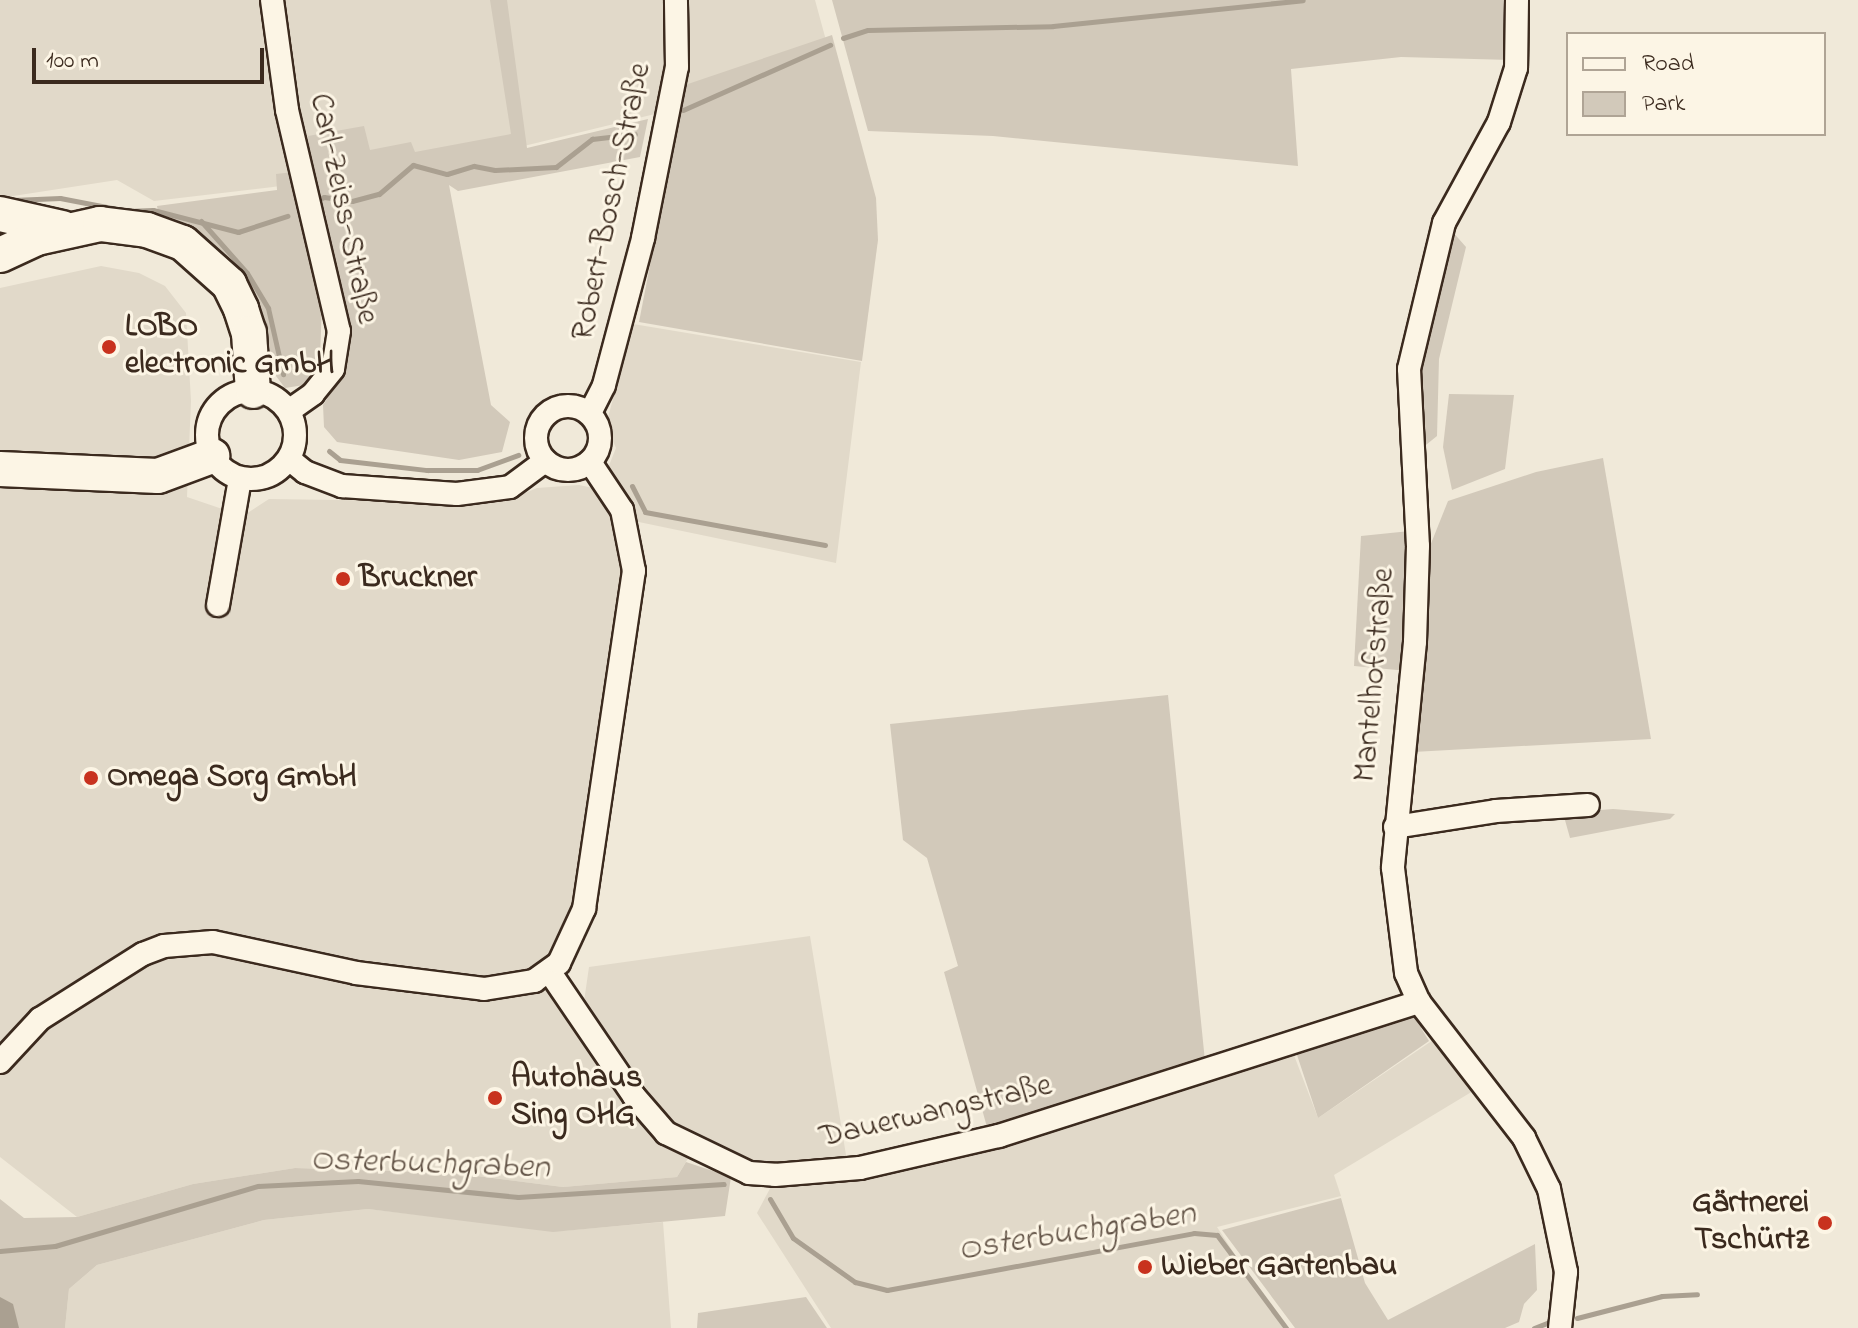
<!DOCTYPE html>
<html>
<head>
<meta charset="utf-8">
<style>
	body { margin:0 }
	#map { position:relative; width:1858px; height:1328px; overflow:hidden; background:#f0e9d9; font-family:"Indie Flower",sans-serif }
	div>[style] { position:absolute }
	.built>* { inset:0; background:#e1d9c9 }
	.green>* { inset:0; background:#d2c9ba }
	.water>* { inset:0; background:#aaa091 }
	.stream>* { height:5px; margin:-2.5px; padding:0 2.5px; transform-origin:2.5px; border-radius:2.5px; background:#aaa091 }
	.roads { filter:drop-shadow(2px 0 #3b2a1e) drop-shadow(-2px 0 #3b2a1e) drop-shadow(0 2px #3b2a1e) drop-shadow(0 -2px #3b2a1e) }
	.minor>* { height:22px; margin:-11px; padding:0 11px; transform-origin:11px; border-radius:11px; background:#fcf5e5 }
	.minor>.ring { margin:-11px; padding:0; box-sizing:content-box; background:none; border:22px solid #fcf5e5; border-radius:50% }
	.highway>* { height:34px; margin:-17px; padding:0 17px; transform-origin:17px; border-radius:17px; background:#fcf5e5 }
	.dots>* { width:22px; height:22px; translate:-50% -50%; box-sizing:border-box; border:4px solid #fcf5e5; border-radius:50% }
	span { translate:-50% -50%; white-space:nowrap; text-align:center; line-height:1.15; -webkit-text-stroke:6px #fcf5e5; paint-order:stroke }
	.street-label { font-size:32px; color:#3b2a1e }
	.poi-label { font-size:32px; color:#3b2a1e; font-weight:700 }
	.left { translate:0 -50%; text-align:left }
	.right { translate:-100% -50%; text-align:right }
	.water-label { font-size:34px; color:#625346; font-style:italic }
	.legend { position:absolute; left:1566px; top:32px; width:260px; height:104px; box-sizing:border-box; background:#fcf5e5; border:2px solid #afa495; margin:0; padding:10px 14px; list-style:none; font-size:24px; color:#3b2a1e }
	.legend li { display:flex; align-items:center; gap:16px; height:40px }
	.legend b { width:40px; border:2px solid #afa495 }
	.scale { position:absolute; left:32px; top:48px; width:232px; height:36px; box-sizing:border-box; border:4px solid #3b2a1e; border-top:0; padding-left:10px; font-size:24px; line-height:28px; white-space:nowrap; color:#3b2a1e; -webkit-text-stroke:6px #fcf5e5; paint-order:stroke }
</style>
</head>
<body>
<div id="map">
	<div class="built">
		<i style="clip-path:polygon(0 0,815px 0,827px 44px,687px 90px,659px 113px,528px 145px,273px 187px,154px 201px,117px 180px,0 198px)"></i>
		<i style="clip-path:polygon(101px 266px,139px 273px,165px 286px,186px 313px,191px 401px,187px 497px,243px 516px,269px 499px,471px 502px,508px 500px,537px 488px,579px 485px,603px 490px,618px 515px,625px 576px,573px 920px,545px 968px,581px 1022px,589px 967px,810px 936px,847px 1161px,757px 1164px,696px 1145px,677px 1177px,563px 1187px,453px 1173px,295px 1168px,193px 1184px,77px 1217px,0 1157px,0 288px)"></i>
		<i style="clip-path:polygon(633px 324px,861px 362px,836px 563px,634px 521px,606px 473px,616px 448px,606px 425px)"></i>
		<i style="clip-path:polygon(1442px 1034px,1483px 1085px,1334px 1175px,1341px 1196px,1217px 1227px,1283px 1328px,831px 1328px,757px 1213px,774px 1181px,803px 1180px,1292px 1050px,1318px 1118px)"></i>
		<i style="clip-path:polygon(368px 1209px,561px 1231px,663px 1222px,671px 1328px,65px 1328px,69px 1289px,97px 1265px,264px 1220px)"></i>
	</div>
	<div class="green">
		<i style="clip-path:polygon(490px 0,507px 0,527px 148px,648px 119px,640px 157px,458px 191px,449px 185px,491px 405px,510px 422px,502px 452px,459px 460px,337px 442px,324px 427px,323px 405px,344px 373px,350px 341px,325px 212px,304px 215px,322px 303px,320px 359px,304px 385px,285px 388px,160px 222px,157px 206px,277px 190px,276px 174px,311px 170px,308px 136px,364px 126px,370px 150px,411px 142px,415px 152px,511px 134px)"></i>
		<i style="clip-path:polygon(832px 0,1510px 0,1511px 60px,1401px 57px,1291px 69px,1298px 166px,993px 136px,868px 131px)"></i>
		<i style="clip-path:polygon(832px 35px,876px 198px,878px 240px,862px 361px,639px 322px,685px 85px)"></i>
		<i style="clip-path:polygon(1451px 230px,1466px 247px,1439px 359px,1437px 436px,1416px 453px,1414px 376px)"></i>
		<i style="clip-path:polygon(1449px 394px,1514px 395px,1505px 469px,1452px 490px,1443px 447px)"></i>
		<i style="clip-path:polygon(1603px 458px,1651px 739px,1413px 752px,1430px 546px,1448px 501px,1536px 472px)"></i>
		<i style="clip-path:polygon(1410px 531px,1408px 671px,1354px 666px,1361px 536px)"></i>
		<i style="clip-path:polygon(1168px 695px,1206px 1071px,990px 1138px,944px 972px,958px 966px,927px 858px,903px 840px,890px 724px)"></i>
		<i style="clip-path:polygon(1613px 809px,1675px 814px,1670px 819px,1570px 838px,1563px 813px)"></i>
		<i style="clip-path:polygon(1415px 1013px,1425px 1021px,1421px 1028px,1429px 1041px,1318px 1118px,1295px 1049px)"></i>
		<i style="clip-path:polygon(686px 1162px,731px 1177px,725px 1216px,553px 1232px,368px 1209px,264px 1220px,97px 1265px,69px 1289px,65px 1328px,0 1328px,0 1199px,24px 1218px,77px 1217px,193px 1184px,295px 1168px,453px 1173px,563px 1187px,677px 1177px)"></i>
		<i style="clip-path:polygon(1341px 1198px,1365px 1283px,1388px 1320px,1535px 1244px,1537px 1290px,1524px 1304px,1519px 1322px,1505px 1328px,1295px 1328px,1222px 1230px)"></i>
		<i style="clip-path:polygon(806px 1297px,827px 1328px,697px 1328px,698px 1313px)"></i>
	</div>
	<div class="water">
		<i style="clip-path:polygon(0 1297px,13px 1304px,19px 1328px,0 1328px)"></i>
	</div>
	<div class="stream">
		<i style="left:843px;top:38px;width:26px;rotate:-18deg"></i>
		<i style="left:868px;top:30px;width:185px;rotate:-1.2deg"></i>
		<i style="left:1053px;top:26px;width:251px;rotate:-5.9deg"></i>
		<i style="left:683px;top:110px;width:161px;rotate:-23.9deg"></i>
		<i style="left:13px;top:200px;width:47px;rotate:-2.4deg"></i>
		<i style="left:60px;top:198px;width:58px;rotate:10.9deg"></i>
		<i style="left:314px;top:202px;width:11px;rotate:-27deg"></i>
		<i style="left:324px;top:197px;width:28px;rotate:8deg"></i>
		<i style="left:352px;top:201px;width:28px;rotate:-15deg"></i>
		<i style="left:379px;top:194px;width:45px;rotate:-40.5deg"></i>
		<i style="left:413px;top:165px;width:35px;rotate:15deg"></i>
		<i style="left:447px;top:174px;width:28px;rotate:-17deg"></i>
		<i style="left:474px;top:166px;width:21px;rotate:11deg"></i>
		<i style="left:495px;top:170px;width:61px;rotate:-2.8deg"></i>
		<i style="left:556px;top:167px;width:46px;rotate:-37.9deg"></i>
		<i style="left:592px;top:139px;width:43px;rotate:-6.6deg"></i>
		<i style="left:127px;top:211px;width:26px;rotate:-2deg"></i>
		<i style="left:153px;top:210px;width:88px;rotate:14.5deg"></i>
		<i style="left:238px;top:232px;width:52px;rotate:-18.1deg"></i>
		<i style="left:201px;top:221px;width:69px;rotate:48.5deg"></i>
		<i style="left:247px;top:273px;width:41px;rotate:59deg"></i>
		<i style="left:268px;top:308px;width:68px;rotate:77.2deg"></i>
		<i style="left:329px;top:451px;width:14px;rotate:39deg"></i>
		<i style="left:340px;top:460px;width:88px;rotate:6.6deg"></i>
		<i style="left:427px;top:470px;width:50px"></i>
		<i style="left:477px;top:470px;width:44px;rotate:-20.1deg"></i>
		<i style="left:632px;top:486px;width:29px;rotate:63deg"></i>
		<i style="left:645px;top:512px;width:183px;rotate:10.4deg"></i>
		<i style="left:770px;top:1199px;width:45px;rotate:59.5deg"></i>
		<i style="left:793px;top:1238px;width:76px;rotate:35.4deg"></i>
		<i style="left:855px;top:1282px;width:33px;rotate:14deg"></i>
		<i style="left:887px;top:1290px;width:312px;rotate:-10.5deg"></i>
		<i style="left:1194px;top:1233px;width:23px;rotate:5deg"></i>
		<i style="left:1217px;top:1235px;width:116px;rotate:53.4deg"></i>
		<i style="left:0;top:1251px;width:55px;rotate:-5.2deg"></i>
		<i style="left:55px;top:1246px;width:212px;rotate:-16.5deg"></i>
		<i style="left:258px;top:1186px;width:100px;rotate:-2.9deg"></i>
		<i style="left:358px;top:1181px;width:161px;rotate:5.7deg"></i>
		<i style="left:518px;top:1197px;width:206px;rotate:-3.6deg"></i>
		<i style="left:1577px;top:1318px;width:88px;rotate:-14.5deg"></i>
		<i style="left:1662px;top:1296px;width:35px;rotate:-3deg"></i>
		<i style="left:1534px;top:1328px;width:19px;rotate:-21deg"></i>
	</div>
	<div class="roads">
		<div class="minor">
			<i style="left:272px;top:0;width:111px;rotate:82.2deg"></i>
			<i style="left:287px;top:110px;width:227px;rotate:76.8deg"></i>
			<i style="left:339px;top:331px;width:38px;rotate:99deg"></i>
			<i style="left:333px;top:369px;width:32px;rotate:129deg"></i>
			<i style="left:313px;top:394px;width:29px;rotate:145deg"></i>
			<i style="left:1517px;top:0;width:68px;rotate:90.8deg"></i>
			<i style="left:1516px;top:68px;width:57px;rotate:107.5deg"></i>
			<i style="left:1499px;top:122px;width:115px;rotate:118.6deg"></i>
			<i style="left:1444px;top:223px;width:150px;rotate:103.5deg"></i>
			<i style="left:1409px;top:369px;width:177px;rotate:87.1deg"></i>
			<i style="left:1418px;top:546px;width:96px;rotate:91.8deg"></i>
			<i style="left:1415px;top:642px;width:227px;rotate:95.6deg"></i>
			<i style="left:1393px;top:868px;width:106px;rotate:82.9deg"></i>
			<i style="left:1406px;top:973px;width:32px;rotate:66deg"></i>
			<i style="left:1419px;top:1002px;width:172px;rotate:52.3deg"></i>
			<i style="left:1524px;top:1138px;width:57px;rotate:63.9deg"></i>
			<i style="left:1549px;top:1189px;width:85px;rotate:78.4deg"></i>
			<i style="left:1566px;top:1272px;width:56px;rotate:96.1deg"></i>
			<i class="ring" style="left:207px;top:391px;width:66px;height:66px"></i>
			<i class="ring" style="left:536px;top:406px;width:42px;height:42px"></i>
			<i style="left:590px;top:413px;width:31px;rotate:-63deg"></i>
			<i style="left:604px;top:385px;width:152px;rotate:-75.1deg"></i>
			<i style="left:643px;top:238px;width:174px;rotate:-78.8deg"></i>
			<i style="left:677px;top:67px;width:67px;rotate:-90.9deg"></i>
			<i style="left:289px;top:459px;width:21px;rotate:39deg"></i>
			<i style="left:305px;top:472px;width:40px;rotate:21deg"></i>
			<i style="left:342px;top:486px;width:115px;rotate:4deg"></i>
			<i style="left:457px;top:494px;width:53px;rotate:-7.5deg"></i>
			<i style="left:510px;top:487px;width:44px;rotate:-36.6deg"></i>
			<i style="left:218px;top:605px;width:128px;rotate:-80.1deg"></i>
			<i style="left:1395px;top:827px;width:102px;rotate:-9deg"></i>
			<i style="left:1496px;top:811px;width:92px;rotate:-3.7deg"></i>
			<i style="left:549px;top:971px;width:151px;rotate:55.8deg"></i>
			<i style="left:634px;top:1096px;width:49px;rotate:49.1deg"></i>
			<i style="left:666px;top:1133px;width:92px;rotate:25.7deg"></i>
			<i style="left:749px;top:1173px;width:26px;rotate:4deg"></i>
			<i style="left:775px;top:1175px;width:85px;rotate:-4.7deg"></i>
			<i style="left:860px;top:1168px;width:143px;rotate:-13deg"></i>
			<i style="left:999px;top:1136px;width:441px;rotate:-17.7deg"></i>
			<i style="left:0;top:1062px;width:59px;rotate:-47.1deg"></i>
			<i style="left:40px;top:1019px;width:122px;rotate:-32.3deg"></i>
			<i style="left:143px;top:954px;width:22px;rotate:-21deg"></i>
			<i style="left:164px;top:946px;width:49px;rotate:-4.7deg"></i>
			<i style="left:213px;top:942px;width:146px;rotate:12.2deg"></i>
			<i style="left:356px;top:973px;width:129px;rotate:7.1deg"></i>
			<i style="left:484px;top:989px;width:51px;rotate:-9.1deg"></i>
			<i style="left:534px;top:981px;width:31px;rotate:-36deg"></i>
			<i style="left:559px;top:963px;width:60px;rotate:-65.2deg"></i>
			<i style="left:584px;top:909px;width:342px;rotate:-81.6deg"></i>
			<i style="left:634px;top:571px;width:62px;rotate:-101.1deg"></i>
			<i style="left:622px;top:510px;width:58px;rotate:-123.7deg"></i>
		</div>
		<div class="highway">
			<i style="left:0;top:214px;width:64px;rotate:12.7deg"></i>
			<i style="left:0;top:255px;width:41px;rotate:-24.7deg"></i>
			<i style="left:37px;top:238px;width:65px;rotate:-12.5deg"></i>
			<i style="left:100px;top:224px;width:47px;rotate:7.3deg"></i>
			<i style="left:147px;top:230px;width:38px;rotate:20deg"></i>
			<i style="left:183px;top:243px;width:62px;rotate:41.7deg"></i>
			<i style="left:229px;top:284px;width:28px;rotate:64deg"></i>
			<i style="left:241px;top:309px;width:25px;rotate:72deg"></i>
			<i style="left:249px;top:333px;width:58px;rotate:86.1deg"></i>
			<i style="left:0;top:469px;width:158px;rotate:2.5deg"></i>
			<i style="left:158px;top:476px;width:58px;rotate:-20.3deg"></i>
		</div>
	</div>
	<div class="dots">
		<i style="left:109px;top:347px;background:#c8321e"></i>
		<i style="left:343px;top:579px;background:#c8321e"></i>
		<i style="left:91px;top:778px;background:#c8321e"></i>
		<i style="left:495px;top:1098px;background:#c8321e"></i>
		<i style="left:1825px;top:1223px;background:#c8321e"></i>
		<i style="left:1145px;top:1267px;background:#c8321e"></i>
	</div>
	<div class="street-label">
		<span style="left:613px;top:202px;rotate:-78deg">Robert-Bosch-Straße</span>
		<span style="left:342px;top:209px;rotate:78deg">Carl-Zeiss-Straße</span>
		<span style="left:1376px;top:675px;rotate:-85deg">Mantelhofstraße</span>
		<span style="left:936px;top:1113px;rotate:-13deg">Dauerwangstraße</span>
	</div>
	<div class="poi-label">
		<span class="left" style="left:125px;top:347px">LOBO<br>electronic GmbH</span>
		<span class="left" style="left:359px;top:579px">Bruckner</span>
		<span class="left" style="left:107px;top:778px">Omega Sorg GmbH</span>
		<span class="left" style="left:511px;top:1098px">Autohaus<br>Sing OHG</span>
		<span class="right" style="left:1809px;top:1223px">Gärtnerei<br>Tschürtz</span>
		<span class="left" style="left:1161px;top:1267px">Wieber Gartenbau</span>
	</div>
	<div class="water-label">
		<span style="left:430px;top:1165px;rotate:2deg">Osterbuchgraben</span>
		<span style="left:1077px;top:1233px;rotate:-9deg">Osterbuchgraben</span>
	</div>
	<ul class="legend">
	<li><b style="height:10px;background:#fcf5e5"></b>Road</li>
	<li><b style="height:22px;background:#d2c9ba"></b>Park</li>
	</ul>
	<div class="scale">100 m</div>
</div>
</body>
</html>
